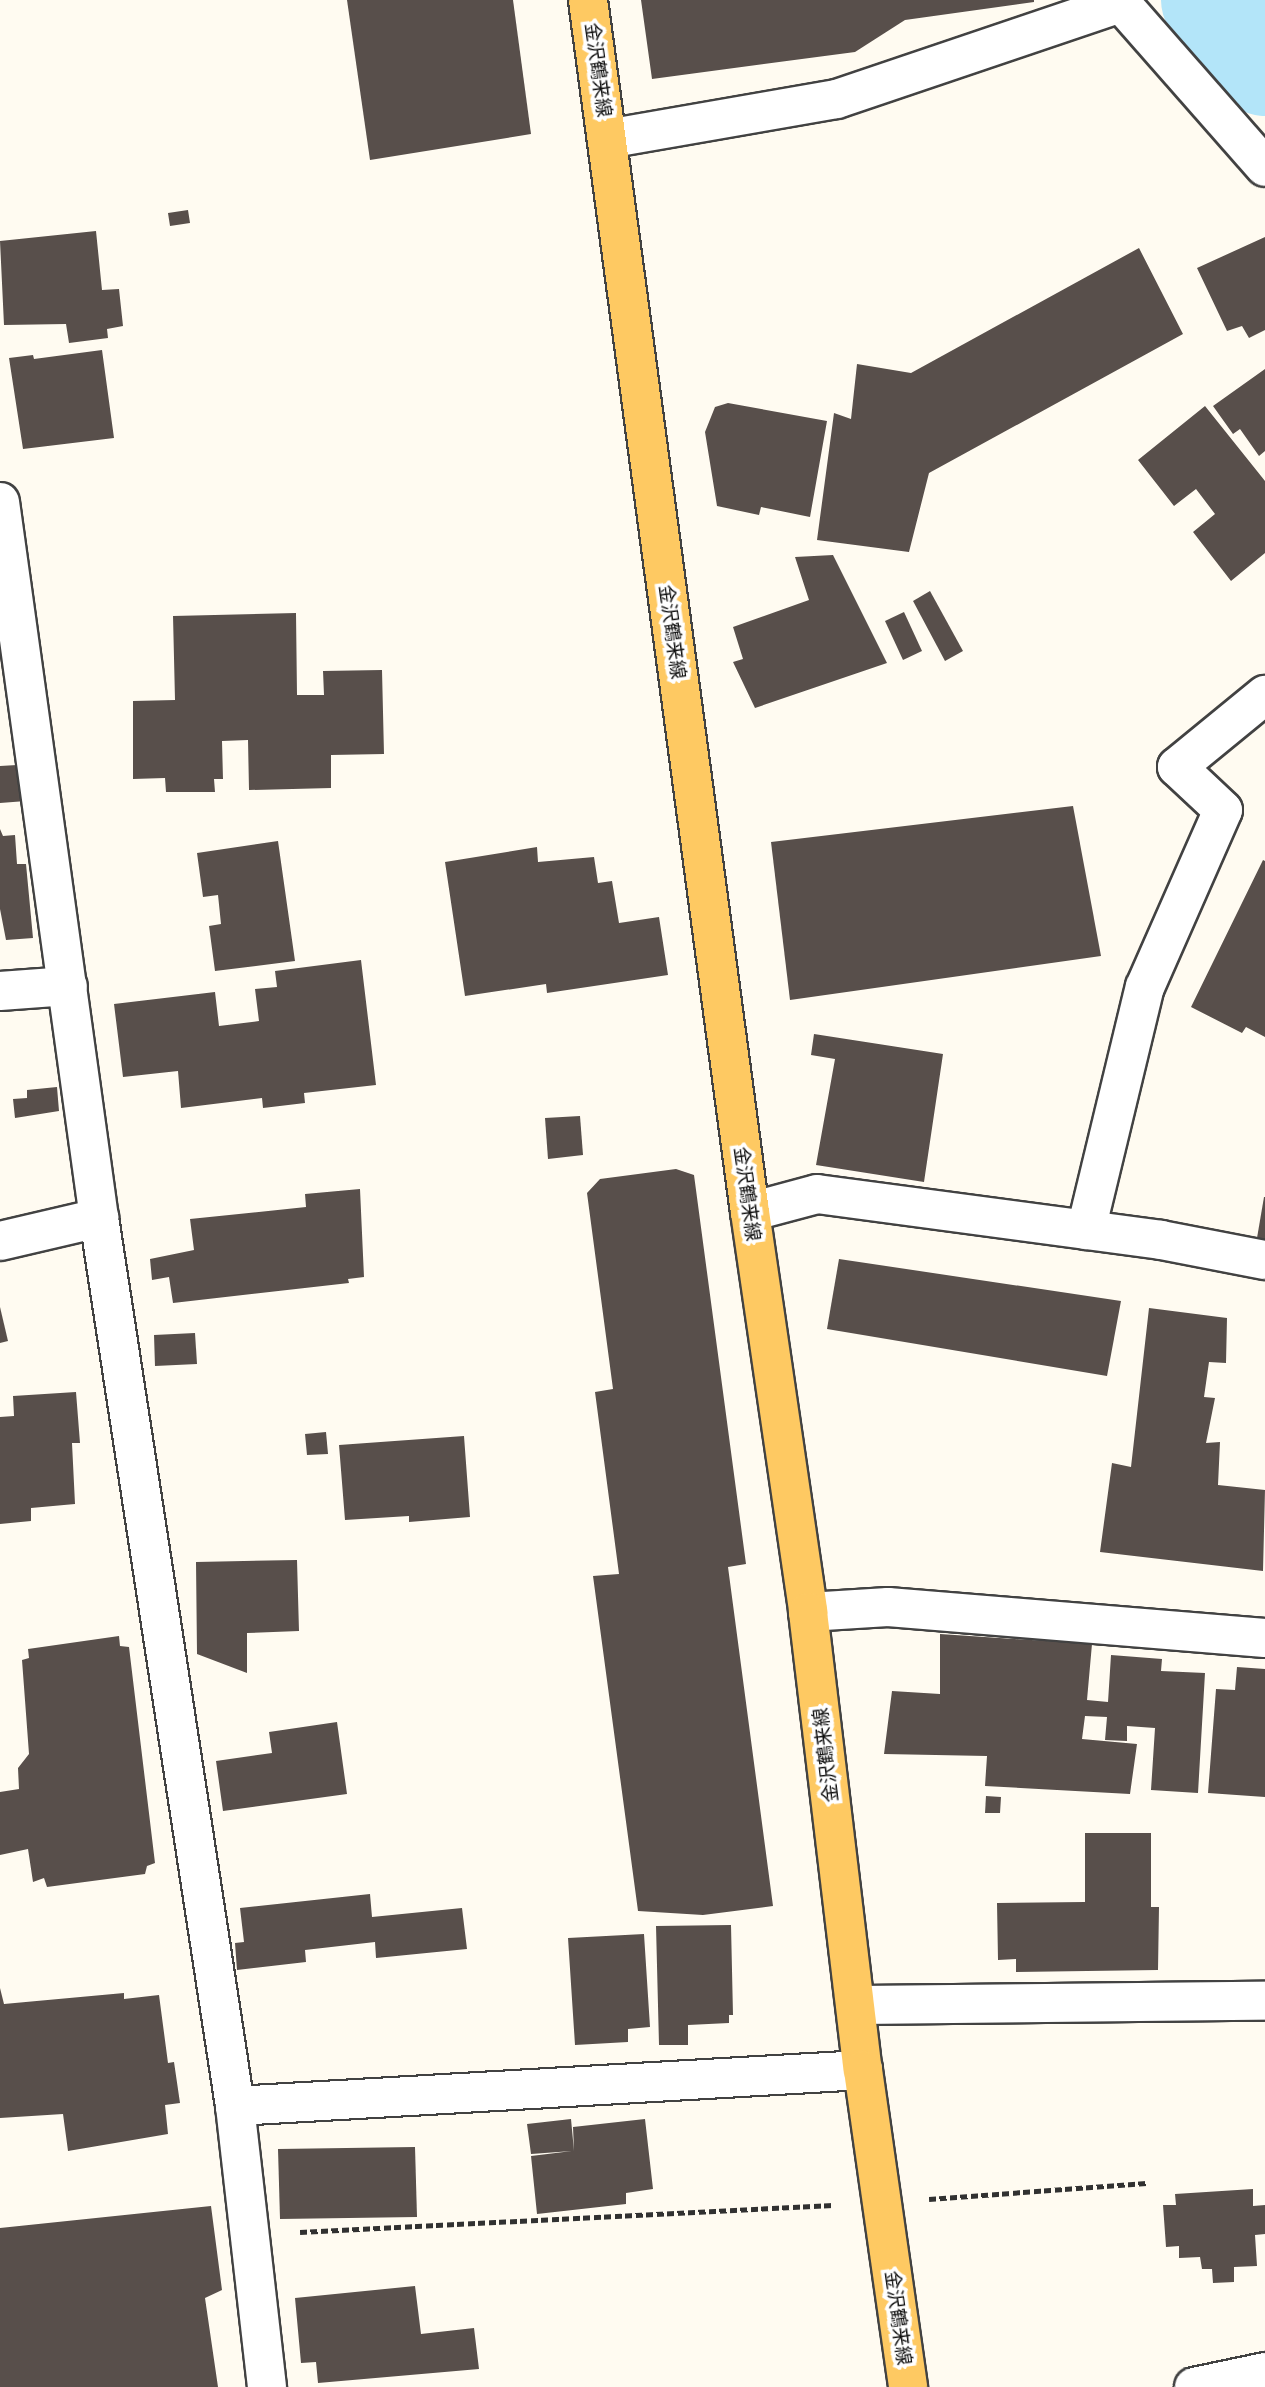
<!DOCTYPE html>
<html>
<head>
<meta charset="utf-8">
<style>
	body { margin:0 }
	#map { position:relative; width:1265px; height:2387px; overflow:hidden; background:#fffbf1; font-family:"Noto Serif","Noto Sans JP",serif }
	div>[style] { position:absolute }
	.river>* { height:102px; margin:-51px; padding:0 51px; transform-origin:51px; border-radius:51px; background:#b3e5f9 }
	.building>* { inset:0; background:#584f4b }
	.path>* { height:4.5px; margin-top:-2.25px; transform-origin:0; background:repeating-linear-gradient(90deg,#313131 0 7px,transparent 0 10.5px) }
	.roads { filter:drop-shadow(2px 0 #424242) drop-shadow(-2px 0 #424242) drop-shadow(0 2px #424242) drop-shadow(0 -2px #424242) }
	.minor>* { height:38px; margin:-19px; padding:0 19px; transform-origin:19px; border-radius:19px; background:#fff }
	.primary>* { height:38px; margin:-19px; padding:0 19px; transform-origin:19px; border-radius:19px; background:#fec962 }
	span { translate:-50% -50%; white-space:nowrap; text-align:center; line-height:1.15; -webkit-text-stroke:7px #fff; paint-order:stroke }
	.street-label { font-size:19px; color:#0f0f0f }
</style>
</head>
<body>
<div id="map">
	<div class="river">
		<i style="left:1212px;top:0;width:84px;rotate:50.8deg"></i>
	</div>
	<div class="building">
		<i style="clip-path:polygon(347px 0,513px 0,531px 134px,370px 160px)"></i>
		<i style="clip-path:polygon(641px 0,1034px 0,1034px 2px,905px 20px,855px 52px,652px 79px)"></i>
		<i style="clip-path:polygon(188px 210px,190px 223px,170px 226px,168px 213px)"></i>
		<i style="clip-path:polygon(96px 231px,102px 290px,119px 289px,123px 326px,107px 329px,108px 338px,69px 343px,66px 324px,4px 325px,0 241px)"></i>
		<i style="clip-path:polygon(1265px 237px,1265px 330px,1249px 338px,1242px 326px,1227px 331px,1197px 268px)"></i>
		<i style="clip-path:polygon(1139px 248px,1183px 334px,929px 473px,909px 552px,817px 540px,834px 413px,851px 419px,857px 364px,911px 373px)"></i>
		<i style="clip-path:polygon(102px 350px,114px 438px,23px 449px,9px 358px,33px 355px,34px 359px)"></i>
		<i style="clip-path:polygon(1265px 369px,1265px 451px,1259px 456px,1240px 429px,1233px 434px,1213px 406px)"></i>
		<i style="clip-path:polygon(728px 403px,827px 421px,810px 517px,761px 507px,759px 515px,717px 506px,705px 432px,715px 407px)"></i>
		<i style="clip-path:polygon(1205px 406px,1265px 481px,1265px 553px,1231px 581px,1193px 532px,1215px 514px,1196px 489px,1174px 506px,1138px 460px)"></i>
		<i style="clip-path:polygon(833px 555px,887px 663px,755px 708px,733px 662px,743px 659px,733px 627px,809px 600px,795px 557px)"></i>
		<i style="clip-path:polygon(930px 591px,963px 651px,945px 661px,913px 601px)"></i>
		<i style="clip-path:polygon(904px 612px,922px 651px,903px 660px,885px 621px)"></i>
		<i style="clip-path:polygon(296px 613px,297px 695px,324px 695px,323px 671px,382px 670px,384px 754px,331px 755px,331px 788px,249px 790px,248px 740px,222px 741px,223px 779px,214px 779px,215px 792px,166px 792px,165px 778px,133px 779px,133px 701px,175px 700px,173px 616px)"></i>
		<i style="clip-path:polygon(17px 765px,26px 801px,0 803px,0 766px)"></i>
		<i style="clip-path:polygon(1073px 806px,1101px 956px,790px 1000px,771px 842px)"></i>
		<i style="clip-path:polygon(0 829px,3px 836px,15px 835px,17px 864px,26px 864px,33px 938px,6px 940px,0 909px)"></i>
		<i style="clip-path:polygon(278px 841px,295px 961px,215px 971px,209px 926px,221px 924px,218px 895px,203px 897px,197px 853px)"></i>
		<i style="clip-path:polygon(537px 847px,538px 862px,594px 857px,598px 883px,612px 881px,619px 923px,659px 917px,668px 975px,547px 993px,546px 984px,465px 996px,445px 862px)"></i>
		<i style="clip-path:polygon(1263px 860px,1265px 861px,1265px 1037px,1246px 1027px,1242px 1033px,1191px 1007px)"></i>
		<i style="clip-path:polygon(361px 960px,376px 1085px,304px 1093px,305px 1103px,263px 1108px,262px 1098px,181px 1108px,178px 1071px,123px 1077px,114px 1004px,215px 992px,219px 1026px,259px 1021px,255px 989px,277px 987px,275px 971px)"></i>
		<i style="clip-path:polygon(814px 1034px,943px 1054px,924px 1182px,816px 1165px,835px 1059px,811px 1055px)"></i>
		<i style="clip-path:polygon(57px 1087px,59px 1111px,15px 1118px,13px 1099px,27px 1098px,27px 1090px)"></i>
		<i style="clip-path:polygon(580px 1116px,583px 1155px,548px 1159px,545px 1118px)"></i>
		<i style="clip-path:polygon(676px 1169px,694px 1175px,746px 1564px,728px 1567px,773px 1906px,703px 1915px,638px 1911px,593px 1576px,619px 1574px,595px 1392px,613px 1389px,587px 1193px,600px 1179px)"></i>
		<i style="clip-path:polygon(360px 1189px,364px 1277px,348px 1279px,349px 1283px,173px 1303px,169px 1277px,152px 1280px,150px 1259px,194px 1250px,190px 1219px,306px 1207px,305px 1194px)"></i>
		<i style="clip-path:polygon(1264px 1197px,1265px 1197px,1265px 1239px,1257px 1238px)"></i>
		<i style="clip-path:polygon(839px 1259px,1121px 1301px,1107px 1376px,827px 1329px)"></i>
		<i style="clip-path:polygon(0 1307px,8px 1341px,0 1343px)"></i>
		<i style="clip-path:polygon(1149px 1308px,1227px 1318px,1226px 1363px,1209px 1362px,1204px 1397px,1215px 1398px,1206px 1443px,1220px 1442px,1218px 1485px,1265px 1490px,1263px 1571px,1100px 1552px,1112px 1463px,1131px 1467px)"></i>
		<i style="clip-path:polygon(195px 1333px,197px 1364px,155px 1366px,154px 1335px)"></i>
		<i style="clip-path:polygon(76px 1392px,80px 1443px,72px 1443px,75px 1504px,31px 1508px,31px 1521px,0 1524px,0 1417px,14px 1416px,13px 1396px)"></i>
		<i style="clip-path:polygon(326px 1432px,328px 1454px,307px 1455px,305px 1434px)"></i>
		<i style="clip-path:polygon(464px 1436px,470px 1517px,409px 1522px,409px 1516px,345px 1520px,339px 1445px)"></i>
		<i style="clip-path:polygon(297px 1560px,299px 1631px,247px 1633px,247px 1673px,197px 1654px,196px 1562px)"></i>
		<i style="clip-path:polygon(940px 1634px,1092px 1644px,1087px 1700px,1108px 1702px,1111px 1655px,1162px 1659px,1161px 1671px,1205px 1673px,1198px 1793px,1151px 1790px,1155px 1728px,1127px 1726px,1127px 1741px,1105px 1740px,1107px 1717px,1085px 1716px,1082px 1739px,1137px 1744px,1130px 1794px,985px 1786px,987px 1756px,884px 1754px,892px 1691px,940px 1694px)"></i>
		<i style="clip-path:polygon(119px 1636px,120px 1646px,129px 1647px,155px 1863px,147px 1866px,145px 1874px,47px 1887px,44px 1878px,33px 1882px,28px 1849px,0 1855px,0 1792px,19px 1789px,18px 1768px,29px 1754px,22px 1660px,29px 1658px,28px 1649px)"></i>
		<i style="clip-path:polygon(1237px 1667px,1265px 1669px,1265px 1797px,1208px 1793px,1216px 1689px,1235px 1690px)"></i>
		<i style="clip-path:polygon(337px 1722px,347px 1794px,223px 1811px,216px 1761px,272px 1753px,269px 1732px)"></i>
		<i style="clip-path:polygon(986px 1796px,1001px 1797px,1000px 1813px,985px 1813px)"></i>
		<i style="clip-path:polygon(1085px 1833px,1151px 1833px,1151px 1907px,1159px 1907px,1158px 1970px,1016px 1972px,1016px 1959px,998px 1960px,997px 1903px,1085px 1902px)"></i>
		<i style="clip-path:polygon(370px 1894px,372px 1917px,462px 1908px,467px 1949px,376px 1958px,375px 1942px,305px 1950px,306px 1962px,237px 1970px,235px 1943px,244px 1942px,240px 1908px)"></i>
		<i style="clip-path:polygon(731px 1925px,733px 2015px,729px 2015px,729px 2023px,688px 2025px,688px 2045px,659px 2045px,656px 1926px)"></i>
		<i style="clip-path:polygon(644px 1934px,650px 2027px,628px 2029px,628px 2042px,575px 2045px,568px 1938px)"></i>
		<i style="clip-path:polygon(0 1988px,4px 2004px,124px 1993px,124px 1999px,159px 1995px,168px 2063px,174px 2062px,180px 2103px,165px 2105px,168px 2134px,68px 2151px,63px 2114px,0 2118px)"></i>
		<i style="clip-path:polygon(571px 2119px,574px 2151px,573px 2127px,645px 2119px,653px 2189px,626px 2193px,626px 2204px,537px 2214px,531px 2156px,572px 2151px,531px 2154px,527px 2124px)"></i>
		<i style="clip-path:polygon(415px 2147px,417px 2217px,280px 2219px,278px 2149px)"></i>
		<i style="clip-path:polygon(1253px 2189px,1253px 2206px,1265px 2205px,1265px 2234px,1255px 2235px,1257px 2266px,1234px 2267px,1234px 2282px,1213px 2283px,1212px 2269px,1202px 2269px,1200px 2257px,1179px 2258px,1179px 2246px,1166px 2247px,1163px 2205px,1176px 2205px,1175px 2194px)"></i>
		<i style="clip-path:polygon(211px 2206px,222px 2290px,205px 2298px,218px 2387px,0 2387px,0 2228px)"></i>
		<i style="clip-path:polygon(415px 2286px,421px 2334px,474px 2328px,479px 2369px,318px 2383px,316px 2362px,301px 2363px,295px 2298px)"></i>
	</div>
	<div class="path">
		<i style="left:929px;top:2199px;width:218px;rotate:-4.2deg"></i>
		<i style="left:300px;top:2232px;width:534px;rotate:-2.9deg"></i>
	</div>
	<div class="roads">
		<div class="minor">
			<i style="left:607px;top:139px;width:233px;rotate:-9.9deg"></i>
			<i style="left:837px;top:99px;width:300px;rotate:-18.7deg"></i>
			<i style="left:1121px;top:3px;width:218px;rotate:48.7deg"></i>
			<i style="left:0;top:502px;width:723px;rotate:82.13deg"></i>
			<i style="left:99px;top:1218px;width:898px;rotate:81.29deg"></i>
			<i style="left:235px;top:2106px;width:283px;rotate:83.5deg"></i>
			<i style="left:0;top:991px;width:68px;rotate:-4.2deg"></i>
			<i style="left:750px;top:1212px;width:69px;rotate:-15deg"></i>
			<i style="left:817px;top:1194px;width:347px;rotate:7.6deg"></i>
			<i style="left:1161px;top:1240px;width:106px;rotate:10.9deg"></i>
			<i style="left:1086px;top:1230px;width:250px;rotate:-76.4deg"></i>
			<i style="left:1145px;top:987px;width:193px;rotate:-66.2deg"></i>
			<i style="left:1223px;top:810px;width:63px;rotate:-136.9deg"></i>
			<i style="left:1177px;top:767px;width:114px;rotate:-39.3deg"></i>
			<i style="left:0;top:1241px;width:102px;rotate:-13.1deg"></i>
			<i style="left:808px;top:1612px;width:80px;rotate:-3.6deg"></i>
			<i style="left:888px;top:1607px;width:378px;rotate:4.7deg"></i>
			<i style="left:856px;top:2005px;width:409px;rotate:-0.6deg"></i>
			<i style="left:235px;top:2106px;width:629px;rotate:-3.28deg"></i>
			<i style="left:1194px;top:2387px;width:73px;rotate:-11.9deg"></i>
		</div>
		<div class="primary">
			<i style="left:588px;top:0;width:1223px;rotate:82.39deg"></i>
			<i style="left:750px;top:1212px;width:404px;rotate:81.7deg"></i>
			<i style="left:808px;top:1612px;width:461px;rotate:83.2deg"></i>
			<i style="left:863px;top:2070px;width:320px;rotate:81.9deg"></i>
		</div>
	</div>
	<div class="street-label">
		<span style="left:598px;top:70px;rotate:82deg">金沢鶴来線</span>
		<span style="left:672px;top:632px;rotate:82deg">金沢鶴来線</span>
		<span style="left:747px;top:1194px;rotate:82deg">金沢鶴来線</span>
		<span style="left:826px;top:1755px;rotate:-97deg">金沢鶴来線</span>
		<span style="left:898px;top:2318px;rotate:82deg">金沢鶴来線</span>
	</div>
</div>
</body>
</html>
